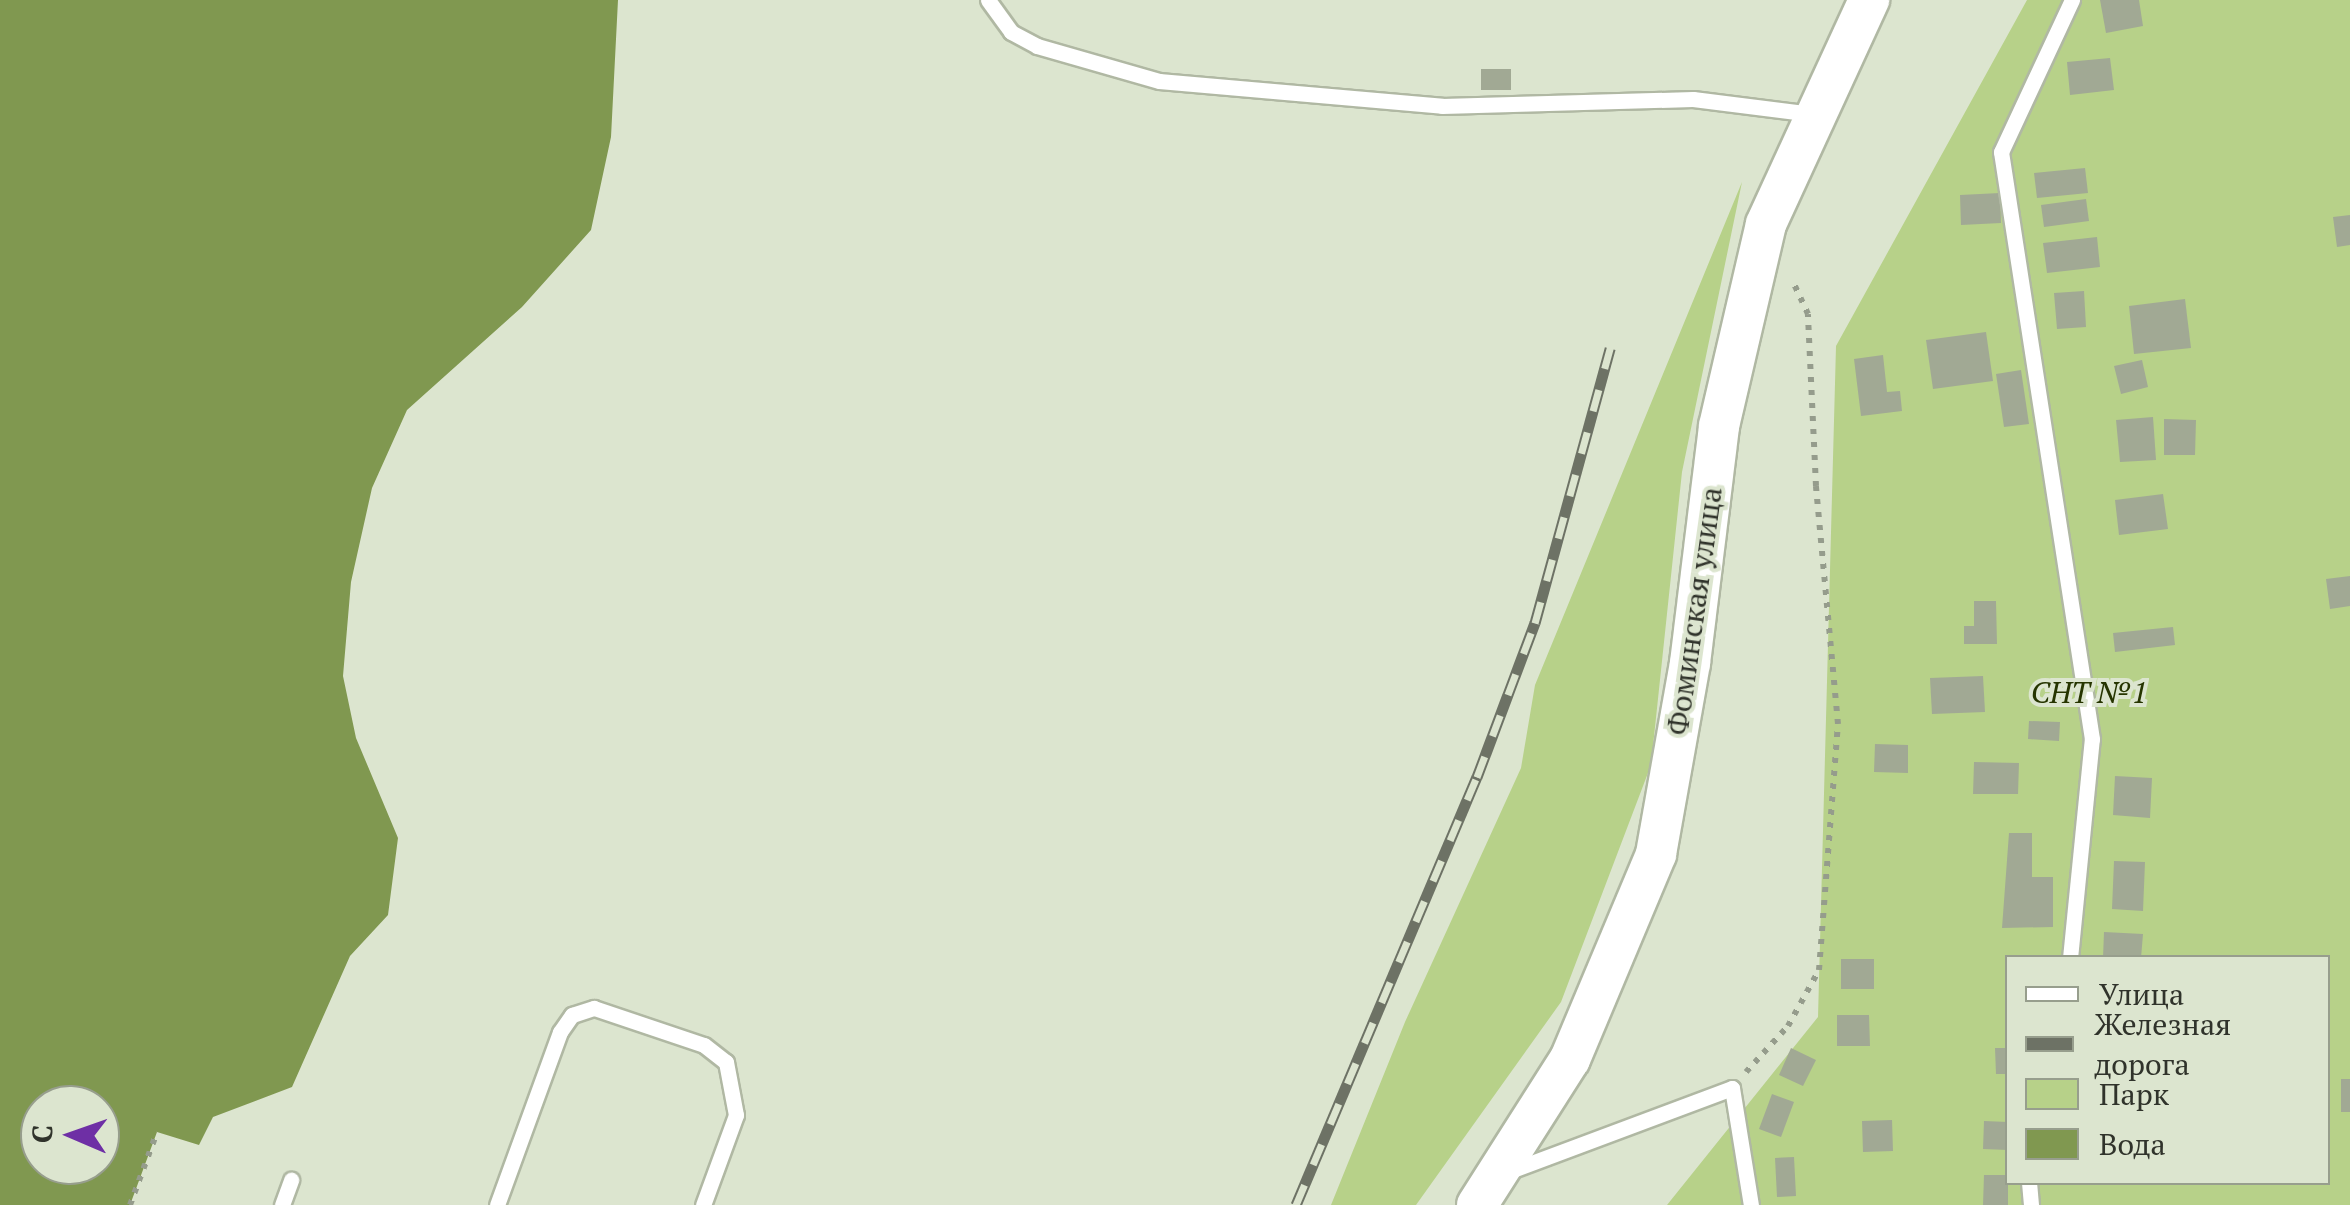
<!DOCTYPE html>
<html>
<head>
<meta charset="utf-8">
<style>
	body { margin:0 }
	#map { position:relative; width:2350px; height:1205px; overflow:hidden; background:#dce5cf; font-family:"PT Serif",serif }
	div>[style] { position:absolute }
	.green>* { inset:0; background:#b7d189 }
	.water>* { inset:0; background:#809850 }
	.building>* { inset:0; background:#a1a994 }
	.path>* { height:6px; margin-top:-3px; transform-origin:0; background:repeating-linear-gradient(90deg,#959c8c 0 5px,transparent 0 13px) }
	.roads { filter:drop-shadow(2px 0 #b0b8a3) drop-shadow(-2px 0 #b0b8a3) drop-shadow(0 2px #b0b8a3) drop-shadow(0 -2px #b0b8a3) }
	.service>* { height:15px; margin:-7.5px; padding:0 7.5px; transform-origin:7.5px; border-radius:7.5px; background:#fff }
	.tertiary>* { height:40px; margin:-20px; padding:0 20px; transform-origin:20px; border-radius:20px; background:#fff }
	.rail>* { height:11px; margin-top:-5.5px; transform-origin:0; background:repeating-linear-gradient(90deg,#dce5cf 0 22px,#6d7265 0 44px); box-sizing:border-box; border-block:2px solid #6d7265 }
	span { translate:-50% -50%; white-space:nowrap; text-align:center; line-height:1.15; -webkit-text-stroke:8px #dce5cf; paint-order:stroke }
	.street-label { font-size:30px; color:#30332b }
	.park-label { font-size:30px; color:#263500; font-style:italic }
	.legend { position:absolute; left:2005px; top:955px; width:325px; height:230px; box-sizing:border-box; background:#dce5cf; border:2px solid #979e8d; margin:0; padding:12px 18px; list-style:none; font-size:30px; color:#30332b }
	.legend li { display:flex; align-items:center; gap:20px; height:50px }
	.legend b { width:50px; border:2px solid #979e8d }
	.north { position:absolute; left:20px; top:1085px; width:100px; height:100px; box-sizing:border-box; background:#dce5cf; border:2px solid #979e8d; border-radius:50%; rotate:272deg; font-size:28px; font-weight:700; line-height:40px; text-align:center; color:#30332b }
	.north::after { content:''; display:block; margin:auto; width:35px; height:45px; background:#6e2fa5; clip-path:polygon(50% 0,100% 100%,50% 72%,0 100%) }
</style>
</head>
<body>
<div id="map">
	<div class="green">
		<i style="clip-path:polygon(evenodd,2027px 0,2350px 0,2350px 1205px,1667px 1205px,1818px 1017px,1836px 346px,2027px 0,2008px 958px,2328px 958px,2328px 1182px,2008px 1182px,2008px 958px)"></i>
		<i style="clip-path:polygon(1742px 182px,1682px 472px,1651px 765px,1561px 1002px,1416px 1205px,1331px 1205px,1405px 1022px,1521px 768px,1535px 685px)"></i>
	</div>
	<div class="water">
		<i style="clip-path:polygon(evenodd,0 0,618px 0,611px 137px,591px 230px,522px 307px,407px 410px,372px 488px,351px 582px,343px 676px,356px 738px,398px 838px,388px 915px,350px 956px,292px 1087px,213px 1117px,199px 1145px,157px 1132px,130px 1205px,0 1205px,0 0,40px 1105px,100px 1105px,100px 1165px,40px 1165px,40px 1105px)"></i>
	</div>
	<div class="building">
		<i style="clip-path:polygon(2100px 0,2139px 0,2143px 26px,2106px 33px)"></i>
		<i style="clip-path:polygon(2110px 58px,2114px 90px,2070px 95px,2067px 62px)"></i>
		<i style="clip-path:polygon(1481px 69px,1511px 69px,1511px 90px,1481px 90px)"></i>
		<i style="clip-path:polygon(2085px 168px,2088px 193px,2037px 198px,2034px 173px)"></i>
		<i style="clip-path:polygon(2000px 193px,2001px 223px,1961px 225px,1960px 195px)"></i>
		<i style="clip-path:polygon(2086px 199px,2089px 221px,2044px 227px,2041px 205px)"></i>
		<i style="clip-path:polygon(2350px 215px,2350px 245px,2337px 247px,2333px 217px)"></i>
		<i style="clip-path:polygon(2097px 237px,2100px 267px,2047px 273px,2043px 243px)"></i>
		<i style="clip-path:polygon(2084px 291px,2086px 327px,2057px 329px,2054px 293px)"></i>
		<i style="clip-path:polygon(2185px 299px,2191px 348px,2134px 354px,2129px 306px)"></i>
		<i style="clip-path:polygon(1986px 332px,1993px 381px,1933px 389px,1926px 340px)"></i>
		<i style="clip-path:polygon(1883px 355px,1887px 392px,1900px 391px,1902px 411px,1861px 416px,1854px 359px)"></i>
		<i style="clip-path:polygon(2142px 360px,2148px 387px,2121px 394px,2114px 366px)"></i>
		<i style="clip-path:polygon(2021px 370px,2029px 424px,2004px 427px,1996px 374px)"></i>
		<i style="clip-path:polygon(2153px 417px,2156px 460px,2120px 462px,2116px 420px)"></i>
		<i style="clip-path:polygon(2164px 419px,2196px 420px,2195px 455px,2164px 455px)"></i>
		<i style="clip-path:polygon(2163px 494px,2168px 529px,2119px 535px,2115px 500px)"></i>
		<i style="clip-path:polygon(2350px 576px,2350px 606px,2330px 609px,2326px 579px)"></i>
		<i style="clip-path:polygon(1974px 601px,1996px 601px,1997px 644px,1964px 644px,1964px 626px,1974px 626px)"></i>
		<i style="clip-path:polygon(2173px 627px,2175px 645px,2115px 652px,2113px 633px)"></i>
		<i style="clip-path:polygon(1983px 676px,1985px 712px,1932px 714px,1930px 678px)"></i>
		<i style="clip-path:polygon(2029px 721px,2060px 722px,2059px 741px,2028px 739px)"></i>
		<i style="clip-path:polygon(1875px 744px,1908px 745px,1908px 773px,1874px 772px)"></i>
		<i style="clip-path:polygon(1974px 762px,2019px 763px,2018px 794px,1973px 794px)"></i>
		<i style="clip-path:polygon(2115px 776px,2152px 778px,2150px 818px,2113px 815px)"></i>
		<i style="clip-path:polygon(2009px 833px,2032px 833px,2032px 877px,2053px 877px,2053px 927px,2002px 928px)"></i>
		<i style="clip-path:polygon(2114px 861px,2145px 862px,2143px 911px,2112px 909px)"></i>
		<i style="clip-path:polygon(2104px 932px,2143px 934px,2141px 958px,2103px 958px)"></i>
		<i style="clip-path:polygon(1841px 959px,1874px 959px,1874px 989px,1841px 989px)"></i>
		<i style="clip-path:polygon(1837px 1015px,1869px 1015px,1870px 1046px,1837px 1046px)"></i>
		<i style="clip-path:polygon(1791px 1048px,1816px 1060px,1803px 1086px,1779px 1075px)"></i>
		<i style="clip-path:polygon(1995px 1048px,2008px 1048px,2008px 1074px,1996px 1074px)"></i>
		<i style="clip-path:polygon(2341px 1079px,2350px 1079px,2350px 1112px,2341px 1112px)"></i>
		<i style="clip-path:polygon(1772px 1094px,1794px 1102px,1781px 1137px,1759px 1129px)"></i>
		<i style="clip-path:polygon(1892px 1120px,1893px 1151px,1863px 1152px,1862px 1121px)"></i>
		<i style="clip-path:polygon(1984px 1121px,2008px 1122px,2008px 1150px,1983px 1149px)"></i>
		<i style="clip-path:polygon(1794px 1157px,1796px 1196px,1777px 1197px,1775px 1158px)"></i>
		<i style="clip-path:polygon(1984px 1175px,2008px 1175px,2008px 1205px,1983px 1205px)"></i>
	</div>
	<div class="path">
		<i style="left:1746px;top:1072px;width:62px;rotate:-47.6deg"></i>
		<i style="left:1788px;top:1026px;width:64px;rotate:-61deg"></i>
		<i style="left:1819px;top:970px;width:247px;rotate:-85.6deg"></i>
		<i style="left:1838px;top:724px;width:239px;rotate:-95.3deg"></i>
		<i style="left:1816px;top:486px;width:172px;rotate:-92.7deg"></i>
		<i style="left:1808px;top:314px;width:38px;rotate:-115deg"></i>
		<i style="left:130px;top:1205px;width:78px;rotate:-69.7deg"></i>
	</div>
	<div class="roads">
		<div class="service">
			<i style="left:988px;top:0;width:39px;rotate:54deg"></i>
			<i style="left:1011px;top:32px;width:30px;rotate:28deg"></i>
			<i style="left:1037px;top:46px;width:127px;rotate:16deg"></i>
			<i style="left:1159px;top:81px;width:284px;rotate:5deg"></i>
			<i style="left:1442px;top:106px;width:251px;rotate:-1.6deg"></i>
			<i style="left:1693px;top:99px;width:120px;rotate:7.2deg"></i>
			<i style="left:2070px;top:958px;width:220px;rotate:-84.3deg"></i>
			<i style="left:2092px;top:739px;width:594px;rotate:-98.81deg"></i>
			<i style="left:2001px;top:152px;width:168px;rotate:-65deg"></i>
			<i style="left:1510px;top:1171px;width:237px;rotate:-20.5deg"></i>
			<i style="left:1732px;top:1088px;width:119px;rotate:80.8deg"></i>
			<i style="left:2029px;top:1182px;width:23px;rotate:85deg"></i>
			<i style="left:282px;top:1205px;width:27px;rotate:-70deg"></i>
			<i style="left:497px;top:1205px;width:184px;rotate:-70deg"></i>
			<i style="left:560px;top:1032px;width:21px;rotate:-55deg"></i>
			<i style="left:572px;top:1015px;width:23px;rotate:-18deg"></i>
			<i style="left:594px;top:1008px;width:116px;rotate:18.6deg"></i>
			<i style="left:704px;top:1045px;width:28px;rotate:38deg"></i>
			<i style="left:726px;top:1062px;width:54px;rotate:79.3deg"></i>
			<i style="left:736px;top:1115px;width:96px;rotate:110.1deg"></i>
		</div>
		<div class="tertiary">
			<i style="left:1477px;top:1205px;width:173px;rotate:-57.5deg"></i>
			<i style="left:1570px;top:1059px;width:222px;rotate:-67.2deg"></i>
			<i style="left:1656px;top:854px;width:194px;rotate:-79.9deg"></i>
			<i style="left:1690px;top:663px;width:239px;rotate:-83deg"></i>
			<i style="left:1719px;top:426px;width:207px;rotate:-76.9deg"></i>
			<i style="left:1766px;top:224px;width:247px;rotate:-65.3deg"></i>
		</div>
	</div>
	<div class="rail">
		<i style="left:1296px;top:1205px;width:465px;rotate:-67.1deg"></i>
		<i style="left:1477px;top:777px;width:165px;rotate:-69.4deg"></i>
		<i style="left:1535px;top:623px;width:285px;rotate:-74.7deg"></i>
	</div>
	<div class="street-label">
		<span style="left:1694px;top:611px;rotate:-82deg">Фоминская улица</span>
	</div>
	<div class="park-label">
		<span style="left:2089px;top:692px">СНТ №1</span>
	</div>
	<ul class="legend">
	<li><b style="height:12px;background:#fff"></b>Улица</li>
	<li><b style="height:12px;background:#6d7265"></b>Железная дорога</li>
	<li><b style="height:28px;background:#b7d189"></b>Парк</li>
	<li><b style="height:28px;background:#809850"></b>Вода</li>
	</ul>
	<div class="north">С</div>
</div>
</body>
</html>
